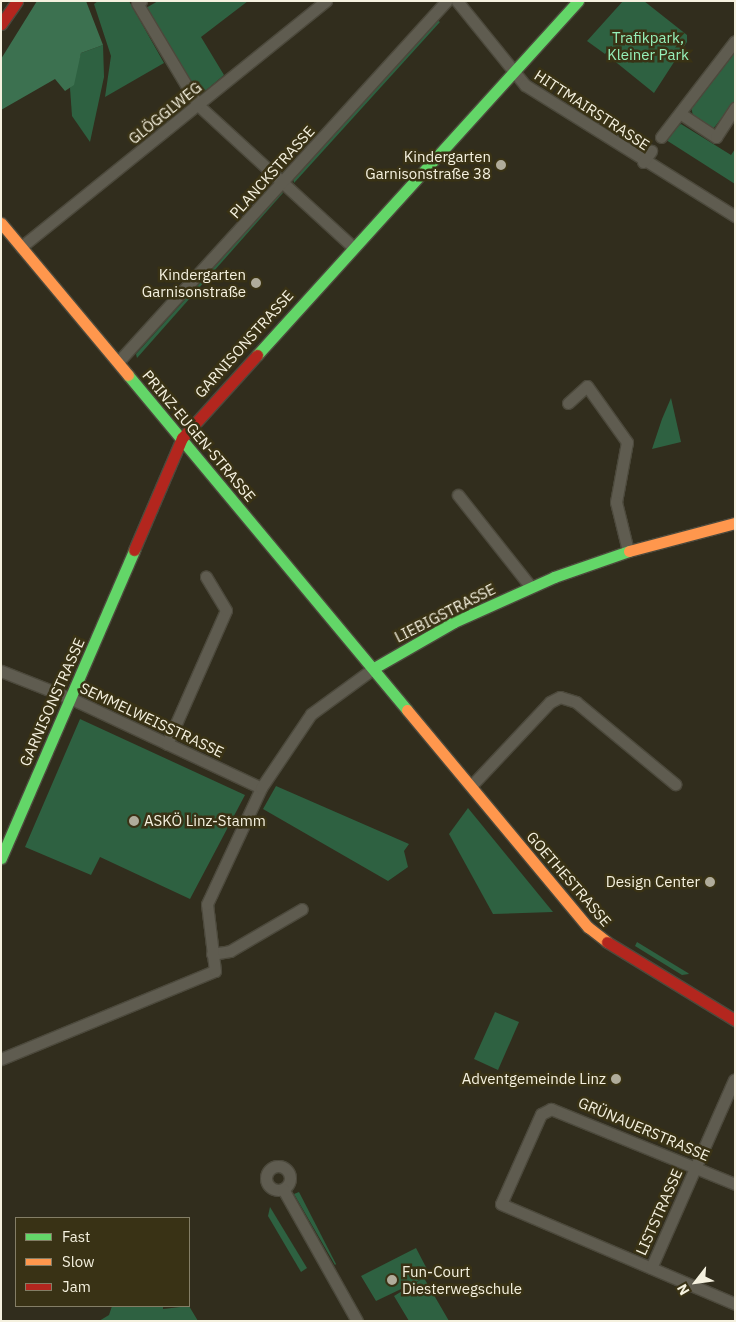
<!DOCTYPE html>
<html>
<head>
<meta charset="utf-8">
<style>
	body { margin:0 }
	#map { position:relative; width:736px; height:1322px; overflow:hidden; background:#312d1d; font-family:"IBM Plex Sans",sans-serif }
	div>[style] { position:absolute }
	.green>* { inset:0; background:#2e6141 }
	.forest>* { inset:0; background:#3c7150 }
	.roads { filter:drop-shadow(1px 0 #4c493c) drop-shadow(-1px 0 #4c493c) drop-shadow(0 1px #4c493c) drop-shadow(0 -1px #4c493c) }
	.street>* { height:11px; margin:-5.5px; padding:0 5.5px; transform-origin:5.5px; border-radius:5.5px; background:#5f5c50 }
	.street>.ring { margin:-5.5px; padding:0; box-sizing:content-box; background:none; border:11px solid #5f5c50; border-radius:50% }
	.fast>* { height:11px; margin:-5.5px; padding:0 5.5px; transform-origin:5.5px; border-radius:5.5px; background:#63d668 }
	.slow>* { height:11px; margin:-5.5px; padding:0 5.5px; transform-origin:5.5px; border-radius:5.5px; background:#ff974d }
	.jam>* { height:11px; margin:-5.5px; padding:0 5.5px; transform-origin:5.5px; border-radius:5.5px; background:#b3261e }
	.dots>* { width:14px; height:14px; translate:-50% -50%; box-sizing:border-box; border:2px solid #393215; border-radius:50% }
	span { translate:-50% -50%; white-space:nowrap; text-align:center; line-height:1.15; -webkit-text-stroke:5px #393215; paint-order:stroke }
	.park-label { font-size:15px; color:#96f0b9 }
	.street-label { font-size:15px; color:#f5f1df }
	.poi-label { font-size:15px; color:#f5f1df }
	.right { translate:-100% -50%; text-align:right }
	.left { translate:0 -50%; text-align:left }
	.frame { position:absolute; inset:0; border:2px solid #f5f1df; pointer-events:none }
	.legend { position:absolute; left:15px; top:1217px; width:175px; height:90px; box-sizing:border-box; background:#393215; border:1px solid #847e66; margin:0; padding:6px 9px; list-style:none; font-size:15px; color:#f5f1df }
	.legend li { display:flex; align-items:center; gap:10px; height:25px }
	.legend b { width:25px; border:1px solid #847e66 }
	.north { position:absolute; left:671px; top:1257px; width:50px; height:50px; -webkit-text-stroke:4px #393215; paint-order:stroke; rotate:240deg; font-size:14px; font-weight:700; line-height:20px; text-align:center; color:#f5f1df }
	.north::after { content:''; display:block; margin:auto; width:18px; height:22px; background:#f5f1df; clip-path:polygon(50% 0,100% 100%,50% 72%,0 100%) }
</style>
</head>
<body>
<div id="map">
	<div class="green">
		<i style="clip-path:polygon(98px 1px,129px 1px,164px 63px,105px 97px,111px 56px,94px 4px)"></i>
		<i style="clip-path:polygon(158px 1px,248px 1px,201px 37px,224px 75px,205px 91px,193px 89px,146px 8px)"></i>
		<i style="clip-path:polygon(623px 1px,644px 1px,687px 35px,687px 42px,654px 93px,612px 59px,618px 52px,611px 46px,605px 54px,587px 41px)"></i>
		<i style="clip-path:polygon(437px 20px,440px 22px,294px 183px,293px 178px)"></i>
		<i style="clip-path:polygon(103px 45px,104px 77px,90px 142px,72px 116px,70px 88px,81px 53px)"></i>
		<i style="clip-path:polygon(735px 48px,735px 101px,713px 129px,693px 116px,691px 106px)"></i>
		<i style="clip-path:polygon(681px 124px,731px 155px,735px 149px,735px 184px,663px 138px)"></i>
		<i style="clip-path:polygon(282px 192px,283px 193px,137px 358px,136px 354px)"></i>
		<i style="clip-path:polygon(671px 398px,681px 442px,652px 449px,662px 419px)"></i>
		<i style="clip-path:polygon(80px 719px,245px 795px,190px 899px,100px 857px,91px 875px,25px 847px)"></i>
		<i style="clip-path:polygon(276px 786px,409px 844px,404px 851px,408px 867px,388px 881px,263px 809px)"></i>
		<i style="clip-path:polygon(468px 808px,553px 912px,493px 914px,449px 834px)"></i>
		<i style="clip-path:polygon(637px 942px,688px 973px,689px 974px,682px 975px,635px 946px)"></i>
		<i style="clip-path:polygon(495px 1012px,519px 1022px,498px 1070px,474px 1059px)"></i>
		<i style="clip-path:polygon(299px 1192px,336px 1264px,335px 1265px,294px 1194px)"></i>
		<i style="clip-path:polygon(270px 1207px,307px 1268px,301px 1272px,268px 1216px)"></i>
		<i style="clip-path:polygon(416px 1248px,428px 1271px,434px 1273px,424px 1278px,449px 1321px,409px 1321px,394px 1296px,422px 1279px,376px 1301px,361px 1276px)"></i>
		<i style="clip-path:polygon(112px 1306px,163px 1306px,163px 1309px,189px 1306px,198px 1321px,99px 1321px,109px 1315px)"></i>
	</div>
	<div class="forest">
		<i style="clip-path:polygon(37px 1px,86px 1px,103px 45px,81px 53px,74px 85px,65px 91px,55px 79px,1px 110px,1px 59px)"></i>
	</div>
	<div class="roads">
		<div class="street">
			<i style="left:141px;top:1px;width:4px;rotate:153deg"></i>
			<i style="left:137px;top:3px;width:119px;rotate:59.1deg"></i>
			<i style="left:198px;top:105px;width:210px;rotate:42.5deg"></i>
			<i style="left:457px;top:1px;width:108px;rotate:51deg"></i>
			<i style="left:525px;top:85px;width:248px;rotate:32deg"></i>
			<i style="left:681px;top:114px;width:42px;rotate:33.3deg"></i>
			<i style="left:716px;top:137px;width:35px;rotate:-57deg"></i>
			<i style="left:661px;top:137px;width:121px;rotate:-52.4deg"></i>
			<i style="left:643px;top:162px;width:14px;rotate:-54deg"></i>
			<i style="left:21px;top:247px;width:392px;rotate:-38.9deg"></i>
			<i style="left:118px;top:362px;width:488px;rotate:-47.7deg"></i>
			<i style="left:568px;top:403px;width:25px;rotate:-42deg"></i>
			<i style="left:587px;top:386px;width:69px;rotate:54.5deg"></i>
			<i style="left:627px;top:442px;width:61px;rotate:100.4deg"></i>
			<i style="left:616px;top:502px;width:50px;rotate:76.2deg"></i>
			<i style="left:458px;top:495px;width:117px;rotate:51.6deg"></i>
			<i style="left:1px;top:671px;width:74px;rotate:21.4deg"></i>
			<i style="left:70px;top:698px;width:211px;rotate:25.2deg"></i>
			<i style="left:167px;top:744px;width:146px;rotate:-66.2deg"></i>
			<i style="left:226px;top:610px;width:39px;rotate:-121deg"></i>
			<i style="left:471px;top:786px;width:115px;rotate:-46.8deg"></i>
			<i style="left:550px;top:702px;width:11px;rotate:-27deg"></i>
			<i style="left:560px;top:697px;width:17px;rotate:17deg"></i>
			<i style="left:576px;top:702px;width:129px;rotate:39.6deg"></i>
			<i style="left:212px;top:954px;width:18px;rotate:-9deg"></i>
			<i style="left:230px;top:951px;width:83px;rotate:-30.3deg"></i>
			<i style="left:1px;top:1059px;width:231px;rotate:-22.4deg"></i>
			<i style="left:215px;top:971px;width:67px;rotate:-96.8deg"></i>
			<i style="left:207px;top:904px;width:128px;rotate:-65deg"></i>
			<i style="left:261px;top:788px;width:89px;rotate:-56deg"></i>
			<i style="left:311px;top:714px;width:78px;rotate:-36.1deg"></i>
			<i class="ring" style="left:266px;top:1166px;width:13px;height:13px"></i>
			<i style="left:735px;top:1184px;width:199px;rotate:-157.8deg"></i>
			<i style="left:551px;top:1109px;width:11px;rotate:153deg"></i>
			<i style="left:541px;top:1114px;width:98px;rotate:114deg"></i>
			<i style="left:501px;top:1204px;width:254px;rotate:23.1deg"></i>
			<i style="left:283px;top:1189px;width:151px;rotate:60.7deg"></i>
			<i style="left:651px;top:1268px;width:206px;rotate:-66.2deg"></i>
		</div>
		<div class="fast">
			<i style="left:257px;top:355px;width:478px;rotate:-47.8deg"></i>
			<i style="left:128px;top:375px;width:436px;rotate:50.2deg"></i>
			<i style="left:374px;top:668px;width:92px;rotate:-29.9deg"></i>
			<i style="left:454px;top:622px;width:110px;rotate:-24.2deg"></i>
			<i style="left:554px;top:577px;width:79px;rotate:-19.1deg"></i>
			<i style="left:1px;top:858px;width:335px;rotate:-66.6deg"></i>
		</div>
		<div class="slow">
			<i style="left:1px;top:223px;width:198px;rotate:50.1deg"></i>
			<i style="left:629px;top:551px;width:110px;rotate:-14.8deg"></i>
			<i style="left:407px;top:710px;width:283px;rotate:50.2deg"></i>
			<i style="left:588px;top:927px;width:24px;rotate:38deg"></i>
		</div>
		<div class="jam">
			<i style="left:1px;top:24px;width:28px;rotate:-55deg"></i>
			<i style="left:134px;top:550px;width:122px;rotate:-66.8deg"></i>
			<i style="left:182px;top:438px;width:112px;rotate:-47.9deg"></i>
			<i style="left:607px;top:942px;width:150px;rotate:31.4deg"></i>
		</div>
	</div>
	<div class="dots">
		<i style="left:501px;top:165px;background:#b0ac9b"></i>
		<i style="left:256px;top:283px;background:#b0ac9b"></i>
		<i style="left:134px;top:821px;background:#b0ac9b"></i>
		<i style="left:710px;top:882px;background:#b0ac9b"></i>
		<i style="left:616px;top:1079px;background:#b0ac9b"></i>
		<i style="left:392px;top:1280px;background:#b0ac9b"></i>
	</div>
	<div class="park-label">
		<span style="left:648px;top:46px">Trafikpark,<br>Kleiner Park</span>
	</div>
	<div class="street-label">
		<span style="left:592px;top:110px;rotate:33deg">HITTMAIRSTRASSE</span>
		<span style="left:165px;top:113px;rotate:-39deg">GLÖGGLWEG</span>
		<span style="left:272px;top:172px;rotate:-48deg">PLANCKSTRASSE</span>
		<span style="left:244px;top:344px;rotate:-48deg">GARNISONSTRASSE</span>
		<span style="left:199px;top:436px;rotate:50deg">PRINZ-EUGEN-STRASSE</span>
		<span style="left:445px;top:613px;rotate:-27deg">LIEBIGSTRASSE</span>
		<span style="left:52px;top:702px;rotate:-66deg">GARNISONSTRASSE</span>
		<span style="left:152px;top:720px;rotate:25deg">SEMMELWEISSTRASSE</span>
		<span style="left:569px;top:879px;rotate:49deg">GOETHESTRASSE</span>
		<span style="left:644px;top:1129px;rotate:23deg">GRÜNAUERSTRASSE</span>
		<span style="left:659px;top:1212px;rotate:-66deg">LISTSTRASSE</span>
	</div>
	<div class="poi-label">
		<span class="right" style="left:491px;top:165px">Kindergarten<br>Garnisonstraße 38</span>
		<span class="right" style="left:246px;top:283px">Kindergarten<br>Garnisonstraße</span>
		<span class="left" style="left:144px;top:821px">ASKÖ Linz-Stamm</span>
		<span class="right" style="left:700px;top:882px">Design Center</span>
		<span class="right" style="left:606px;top:1079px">Adventgemeinde Linz</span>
		<span class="left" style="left:402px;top:1280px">Fun-Court<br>Diesterwegschule</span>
	</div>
	<div class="frame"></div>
	<ul class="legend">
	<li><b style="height:6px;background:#63d668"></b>Fast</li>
	<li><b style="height:6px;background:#ff974d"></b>Slow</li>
	<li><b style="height:6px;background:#b3261e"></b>Jam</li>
	</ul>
	<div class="north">N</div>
</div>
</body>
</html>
